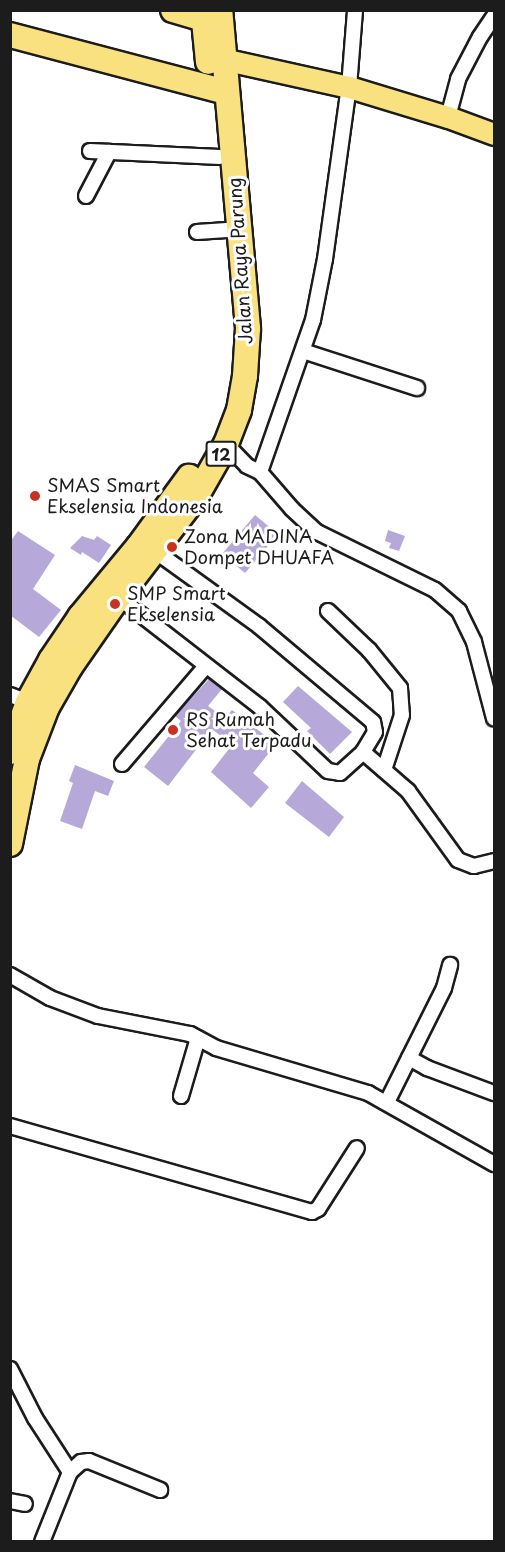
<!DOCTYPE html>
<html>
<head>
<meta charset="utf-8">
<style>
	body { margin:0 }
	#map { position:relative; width:505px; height:1552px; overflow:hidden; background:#fff; font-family:"Playpen Sans",sans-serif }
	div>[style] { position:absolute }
	.building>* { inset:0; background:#b6a8d9 }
	.roads { filter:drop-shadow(2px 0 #1c1c1c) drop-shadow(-2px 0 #1c1c1c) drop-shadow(0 2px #1c1c1c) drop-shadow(0 -2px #1c1c1c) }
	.street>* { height:14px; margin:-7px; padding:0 7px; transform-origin:7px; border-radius:7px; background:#fff }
	.primary>* { height:21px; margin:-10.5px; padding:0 10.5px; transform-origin:10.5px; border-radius:10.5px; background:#fae180 }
	.highway>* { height:24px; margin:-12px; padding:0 12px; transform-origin:12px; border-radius:12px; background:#fae180 }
	.dots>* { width:16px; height:16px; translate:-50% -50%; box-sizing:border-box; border:3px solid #fff; border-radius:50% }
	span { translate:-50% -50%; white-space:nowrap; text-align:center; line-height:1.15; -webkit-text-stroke:6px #fff; paint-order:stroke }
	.shield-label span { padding:2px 4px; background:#fff; border:2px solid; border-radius:4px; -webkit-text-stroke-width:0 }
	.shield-label { font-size:16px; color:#1c1c1c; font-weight:700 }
	.street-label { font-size:18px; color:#1c1c1c }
	.poi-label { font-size:18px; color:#1c1c1c }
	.left { translate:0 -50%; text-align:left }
	.frame { position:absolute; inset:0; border:12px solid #1c1c1c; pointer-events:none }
</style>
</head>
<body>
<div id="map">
	<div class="building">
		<i style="clip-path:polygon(255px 515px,278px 534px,245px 573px,222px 554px)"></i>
		<i style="clip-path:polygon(388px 530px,405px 536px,399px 551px,389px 548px,391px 543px,385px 541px)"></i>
		<i style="clip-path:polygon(18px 531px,55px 555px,33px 589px,61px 610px,39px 637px,10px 615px,10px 542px)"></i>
		<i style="clip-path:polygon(82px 536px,94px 540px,97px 536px,111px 545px,99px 563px,82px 552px,81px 555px,70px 548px)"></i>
		<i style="clip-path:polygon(209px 679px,222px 689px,208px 706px,225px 718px,232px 710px,276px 744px,253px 773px,269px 787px,251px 808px,211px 772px,232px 745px,212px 729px,168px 786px,144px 767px,181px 721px,175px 716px)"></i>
		<i style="clip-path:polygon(298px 686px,352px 732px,330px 754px,307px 731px,311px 728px,283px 702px)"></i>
		<i style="clip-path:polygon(75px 765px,114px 781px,108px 796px,95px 791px,82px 829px,60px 821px,73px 783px,69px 781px)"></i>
		<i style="clip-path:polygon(302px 781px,344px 817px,329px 837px,285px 803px)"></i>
	</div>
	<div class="roads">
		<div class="street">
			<i style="left:448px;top:117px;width:39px;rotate:-75deg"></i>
			<i style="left:458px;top:79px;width:47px;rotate:-62.4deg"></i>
			<i style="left:480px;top:37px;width:25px;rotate:-56deg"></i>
			<i style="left:90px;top:151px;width:130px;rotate:2.6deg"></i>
			<i style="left:86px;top:196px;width:50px;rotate:-62.4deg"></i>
			<i style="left:197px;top:232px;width:30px;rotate:-4deg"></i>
			<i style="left:303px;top:351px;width:120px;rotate:18deg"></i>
			<i style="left:226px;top:444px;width:30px;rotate:46deg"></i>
			<i style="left:247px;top:466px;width:14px;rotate:25deg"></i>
			<i style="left:260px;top:472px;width:49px;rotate:49.1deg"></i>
			<i style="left:292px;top:509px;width:34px;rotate:43deg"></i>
			<i style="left:317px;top:532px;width:131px;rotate:26.2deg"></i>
			<i style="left:435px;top:590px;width:32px;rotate:41deg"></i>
			<i style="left:459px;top:611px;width:34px;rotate:64deg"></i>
			<i style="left:474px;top:642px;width:79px;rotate:75.3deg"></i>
			<i style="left:260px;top:472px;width:161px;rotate:-70.8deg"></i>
			<i style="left:313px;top:320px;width:62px;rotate:-78.9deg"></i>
			<i style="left:325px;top:259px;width:174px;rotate:-82.1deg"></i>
			<i style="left:349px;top:87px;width:77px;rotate:-85.5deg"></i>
			<i style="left:113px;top:593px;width:186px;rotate:37.8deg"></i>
			<i style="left:260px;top:707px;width:93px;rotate:43.3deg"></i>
			<i style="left:328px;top:771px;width:12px;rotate:9deg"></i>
			<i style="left:340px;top:773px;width:31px;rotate:-42deg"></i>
			<i style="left:363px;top:752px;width:23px;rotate:-59deg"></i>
			<i style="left:375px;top:732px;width:10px;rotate:-101deg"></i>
			<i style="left:373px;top:722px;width:149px;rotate:-139.9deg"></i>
			<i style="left:259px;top:626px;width:128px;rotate:-144.2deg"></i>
			<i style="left:328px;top:611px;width:57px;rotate:43.6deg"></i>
			<i style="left:369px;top:650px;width:49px;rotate:50.8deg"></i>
			<i style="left:400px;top:688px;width:27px;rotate:86deg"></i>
			<i style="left:402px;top:715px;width:58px;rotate:108.1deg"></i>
			<i style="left:10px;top:695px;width:19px;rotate:21deg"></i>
			<i style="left:363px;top:752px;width:60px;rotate:40.9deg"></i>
			<i style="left:408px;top:791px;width:85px;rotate:54.1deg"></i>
			<i style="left:458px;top:860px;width:17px;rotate:21deg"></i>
			<i style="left:474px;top:866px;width:21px;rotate:-14deg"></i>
			<i style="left:122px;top:764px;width:129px;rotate:-49.4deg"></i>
			<i style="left:10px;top:975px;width:46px;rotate:29.9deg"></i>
			<i style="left:50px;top:998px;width:51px;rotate:20.6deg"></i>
			<i style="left:98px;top:1016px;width:94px;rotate:11.1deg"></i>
			<i style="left:190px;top:1034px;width:30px;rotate:28deg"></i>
			<i style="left:216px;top:1048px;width:159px;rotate:16.5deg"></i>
			<i style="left:368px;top:1093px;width:145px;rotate:29.4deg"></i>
			<i style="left:409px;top:1058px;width:21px;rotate:29deg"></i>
			<i style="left:427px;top:1068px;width:72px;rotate:20.5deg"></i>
			<i style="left:181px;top:1096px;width:60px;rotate:-73.7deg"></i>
			<i style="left:387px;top:1102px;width:127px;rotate:-63.4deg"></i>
			<i style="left:444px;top:988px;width:24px;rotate:-75deg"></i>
			<i style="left:10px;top:1126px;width:314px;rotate:15.9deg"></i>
			<i style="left:312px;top:1212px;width:7px;rotate:-27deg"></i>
			<i style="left:318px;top:1209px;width:72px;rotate:-57.4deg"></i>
			<i style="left:10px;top:1369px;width:55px;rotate:63deg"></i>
			<i style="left:35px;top:1418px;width:64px;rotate:57.1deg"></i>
			<i style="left:70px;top:1472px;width:75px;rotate:111.8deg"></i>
			<i style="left:70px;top:1472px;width:15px;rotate:-42deg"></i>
			<i style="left:81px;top:1462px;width:8px;rotate:-7deg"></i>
			<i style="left:89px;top:1461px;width:77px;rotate:22.2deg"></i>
			<i style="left:10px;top:1501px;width:15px;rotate:11deg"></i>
		</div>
		<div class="primary">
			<i style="left:209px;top:56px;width:143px;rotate:12.5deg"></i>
			<i style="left:349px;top:87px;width:103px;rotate:16.9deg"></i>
			<i style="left:448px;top:117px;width:49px;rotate:20.3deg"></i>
		</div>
		<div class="highway">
			<i style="left:173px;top:10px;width:46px;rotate:16.5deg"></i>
			<i style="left:203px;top:10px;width:52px;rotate:84.5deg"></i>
			<i style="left:10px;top:35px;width:223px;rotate:14.8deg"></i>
			<i style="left:10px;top:752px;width:53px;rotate:-70.2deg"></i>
			<i style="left:28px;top:702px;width:48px;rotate:-61.3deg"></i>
			<i style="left:51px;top:660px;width:52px;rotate:-56deg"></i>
			<i style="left:80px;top:617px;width:91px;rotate:-50.4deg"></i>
			<i style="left:138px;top:547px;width:87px;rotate:-53.9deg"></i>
			<i style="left:10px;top:844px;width:87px;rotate:-78.7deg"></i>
			<i style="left:27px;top:759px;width:56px;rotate:-69deg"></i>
			<i style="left:47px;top:707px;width:46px;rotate:-60.1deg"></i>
			<i style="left:70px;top:667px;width:84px;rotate:-55.2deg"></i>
			<i style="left:118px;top:598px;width:130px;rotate:-52.5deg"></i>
			<i style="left:197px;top:495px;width:59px;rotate:-60.4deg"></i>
			<i style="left:226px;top:444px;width:36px;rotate:-69deg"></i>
			<i style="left:239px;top:410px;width:35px;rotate:-80deg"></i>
			<i style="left:245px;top:376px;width:48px;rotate:-86.4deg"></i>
			<i style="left:248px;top:328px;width:319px;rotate:-95deg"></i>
		</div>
	</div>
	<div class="dots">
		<i style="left:35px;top:496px;background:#c8321e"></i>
		<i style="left:172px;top:547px;background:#c8321e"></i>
		<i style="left:115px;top:604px;background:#c8321e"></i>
		<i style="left:173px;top:730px;background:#c8321e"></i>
	</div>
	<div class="shield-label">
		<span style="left:221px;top:454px">12</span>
	</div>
	<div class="street-label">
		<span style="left:240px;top:261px;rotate:-94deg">Jalan Raya Parung</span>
	</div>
	<div class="poi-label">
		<span class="left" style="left:47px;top:496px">SMAS Smart<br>Ekselensia Indonesia</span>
		<span class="left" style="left:184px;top:547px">Zona MADINA<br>Dompet DHUAFA</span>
		<span class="left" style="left:127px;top:604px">SMP Smart<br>Ekselensia</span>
		<span class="left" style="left:186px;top:730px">RS Rumah<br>Sehat Terpadu</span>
	</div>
	<div class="frame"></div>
</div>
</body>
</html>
